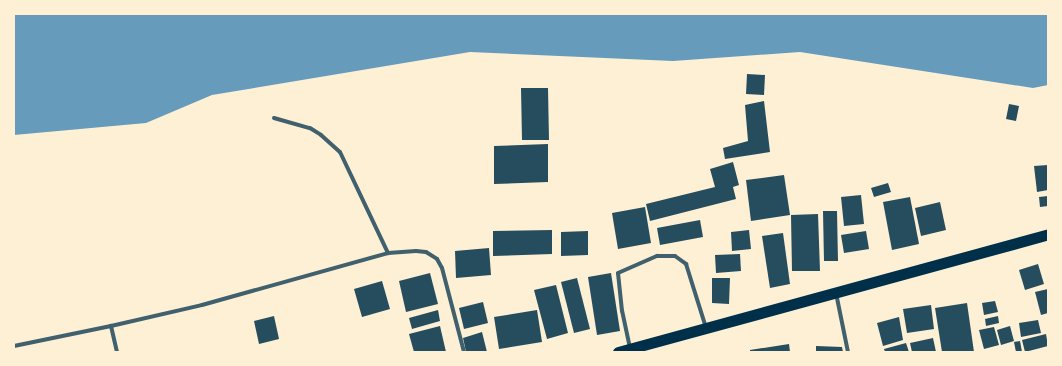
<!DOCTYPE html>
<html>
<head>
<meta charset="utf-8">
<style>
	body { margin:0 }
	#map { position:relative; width:1062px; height:366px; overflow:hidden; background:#fdf0d5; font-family:"DejaVu Sans",sans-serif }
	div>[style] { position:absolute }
	.water>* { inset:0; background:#669bbc }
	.building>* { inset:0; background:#264d5e }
	.minor>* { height:4px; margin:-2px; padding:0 2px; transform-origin:2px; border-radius:2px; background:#3f606c }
	.trunk>* { height:11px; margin:-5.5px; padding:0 5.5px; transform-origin:5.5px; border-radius:5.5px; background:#003049 }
	span { translate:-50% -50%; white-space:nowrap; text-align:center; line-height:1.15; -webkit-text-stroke:4px #fdf0d5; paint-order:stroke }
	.frame { position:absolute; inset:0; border:15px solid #fdf0d5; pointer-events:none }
</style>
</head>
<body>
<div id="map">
	<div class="water">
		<i style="clip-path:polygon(14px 14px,1048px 14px,1048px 85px,1033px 88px,800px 52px,673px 61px,470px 52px,212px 95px,146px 123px,14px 135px)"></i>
	</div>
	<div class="building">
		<i style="clip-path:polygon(747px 74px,765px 75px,764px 95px,746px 94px)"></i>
		<i style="clip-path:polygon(521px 88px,548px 88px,549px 140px,522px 140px)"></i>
		<i style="clip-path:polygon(764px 101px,770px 152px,725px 159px,723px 148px,748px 141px,745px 105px)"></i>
		<i style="clip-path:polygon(1009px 104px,1019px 106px,1016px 121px,1006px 119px)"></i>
		<i style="clip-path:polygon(548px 144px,548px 182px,494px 184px,494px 146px)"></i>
		<i style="clip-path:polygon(733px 162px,739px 185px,733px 187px,736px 199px,650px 221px,646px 204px,715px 187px,710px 169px)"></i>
		<i style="clip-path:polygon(1048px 165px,1048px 190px,1037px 192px,1034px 166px)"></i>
		<i style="clip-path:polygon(784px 175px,790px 215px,751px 221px,746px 180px)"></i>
		<i style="clip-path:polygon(888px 183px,891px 192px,874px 197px,871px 188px)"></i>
		<i style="clip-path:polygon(861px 195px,864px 224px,844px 226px,841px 197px)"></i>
		<i style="clip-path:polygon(1048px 196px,1048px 206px,1040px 207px,1039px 197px)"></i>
		<i style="clip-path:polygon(910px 197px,919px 244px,892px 250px,883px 202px)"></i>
		<i style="clip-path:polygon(940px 202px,946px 230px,921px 236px,915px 208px)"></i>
		<i style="clip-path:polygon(645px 207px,651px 243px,618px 249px,612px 213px)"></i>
		<i style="clip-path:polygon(823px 211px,837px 211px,838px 261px,824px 261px)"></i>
		<i style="clip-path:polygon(818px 214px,820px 271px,792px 271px,791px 215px)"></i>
		<i style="clip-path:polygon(700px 220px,703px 237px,660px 245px,657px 228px)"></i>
		<i style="clip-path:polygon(552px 230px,552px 254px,493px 256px,493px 231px)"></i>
		<i style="clip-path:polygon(749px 230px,751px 249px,732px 251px,731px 232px)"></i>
		<i style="clip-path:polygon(588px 231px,588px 255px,561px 256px,561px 232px)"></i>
		<i style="clip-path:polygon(866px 231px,869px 249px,844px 253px,841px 235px)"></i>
		<i style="clip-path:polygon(783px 233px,790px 284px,770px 288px,762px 236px)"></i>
		<i style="clip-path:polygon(489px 248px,491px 275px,456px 278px,455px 251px)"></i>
		<i style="clip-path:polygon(740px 254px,741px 271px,716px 273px,715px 255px)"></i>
		<i style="clip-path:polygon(1038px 264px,1044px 284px,1025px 290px,1019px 270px)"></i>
		<i style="clip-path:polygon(430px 273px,438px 304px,406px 312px,399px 281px)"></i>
		<i style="clip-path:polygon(611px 273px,620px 331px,597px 335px,588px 277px)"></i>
		<i style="clip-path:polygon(577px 278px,590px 329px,574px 333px,561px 282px)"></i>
		<i style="clip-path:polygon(712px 278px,730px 278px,729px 304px,712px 303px)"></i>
		<i style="clip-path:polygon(382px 281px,390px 309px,362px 317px,354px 289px)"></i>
		<i style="clip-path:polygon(556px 285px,568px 333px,547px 339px,534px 290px)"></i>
		<i style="clip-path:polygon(1048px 289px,1048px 313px,1041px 315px,1035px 292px)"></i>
		<i style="clip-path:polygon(995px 301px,998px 312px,984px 315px,982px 303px)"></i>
		<i style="clip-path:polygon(483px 302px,488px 323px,464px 329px,459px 308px)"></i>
		<i style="clip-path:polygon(967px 303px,974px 352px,942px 352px,935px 308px)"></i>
		<i style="clip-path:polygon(931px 305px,934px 329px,907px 333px,903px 309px)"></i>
		<i style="clip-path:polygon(438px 310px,440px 321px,412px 329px,409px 318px)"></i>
		<i style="clip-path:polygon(537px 310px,542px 342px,499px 349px,494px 317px)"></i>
		<i style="clip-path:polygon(274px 316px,279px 339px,259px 344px,254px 321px)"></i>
		<i style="clip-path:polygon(998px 316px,999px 323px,986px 326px,985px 319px)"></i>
		<i style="clip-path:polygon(899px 317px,903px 340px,883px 346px,877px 323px)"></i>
		<i style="clip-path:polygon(1038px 320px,1041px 333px,1021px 337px,1019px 323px)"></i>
		<i style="clip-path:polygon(440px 326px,446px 352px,414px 352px,409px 334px)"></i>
		<i style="clip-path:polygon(1010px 326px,1014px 341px,1001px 345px,997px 330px)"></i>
		<i style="clip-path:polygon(994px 327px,999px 345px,984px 349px,979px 330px)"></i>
		<i style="clip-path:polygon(482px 332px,487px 352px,466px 352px,463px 338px)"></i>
		<i style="clip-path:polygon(1046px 334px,1048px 346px,1025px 352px,1022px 340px)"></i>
		<i style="clip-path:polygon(933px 338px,936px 352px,912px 352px,910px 343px)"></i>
		<i style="clip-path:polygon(1020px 341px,1022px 352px,1016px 352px,1014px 342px)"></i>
		<i style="clip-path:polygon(906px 343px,909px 352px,885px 352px,884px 349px)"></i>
		<i style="clip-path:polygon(789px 344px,790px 352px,750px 352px,750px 350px)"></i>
		<i style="clip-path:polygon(816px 346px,842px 347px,843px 352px,816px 352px)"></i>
	</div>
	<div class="minor">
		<i style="left:274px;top:118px;width:37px;rotate:16deg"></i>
		<i style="left:310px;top:128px;width:13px;rotate:32deg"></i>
		<i style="left:321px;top:135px;width:25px;rotate:42deg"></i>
		<i style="left:340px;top:152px;width:112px;rotate:64.6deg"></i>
		<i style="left:836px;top:293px;width:60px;rotate:78.5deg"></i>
		<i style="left:14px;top:346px;width:99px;rotate:-11.7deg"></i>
		<i style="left:630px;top:348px;width:38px;rotate:-102deg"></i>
		<i style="left:622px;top:311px;width:38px;rotate:-96deg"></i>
		<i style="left:618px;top:273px;width:43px;rotate:-23.6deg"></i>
		<i style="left:657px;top:256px;width:18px"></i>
		<i style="left:675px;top:256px;width:14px;rotate:36deg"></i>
		<i style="left:686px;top:264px;width:67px;rotate:72.6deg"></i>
		<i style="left:117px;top:352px;width:27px;rotate:-103deg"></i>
		<i style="left:111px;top:326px;width:93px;rotate:-13deg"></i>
		<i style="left:202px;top:305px;width:193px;rotate:-15.6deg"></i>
		<i style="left:388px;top:253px;width:28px;rotate:-4deg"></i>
		<i style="left:416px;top:251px;width:10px;rotate:6deg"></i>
		<i style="left:426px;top:252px;width:13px;rotate:32deg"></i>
		<i style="left:437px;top:259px;width:10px;rotate:61deg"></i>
		<i style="left:442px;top:268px;width:87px;rotate:75.3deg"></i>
	</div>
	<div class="trunk">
		<i style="left:618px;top:352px;width:446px;rotate:-15.3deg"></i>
	</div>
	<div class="frame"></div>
</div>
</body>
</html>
